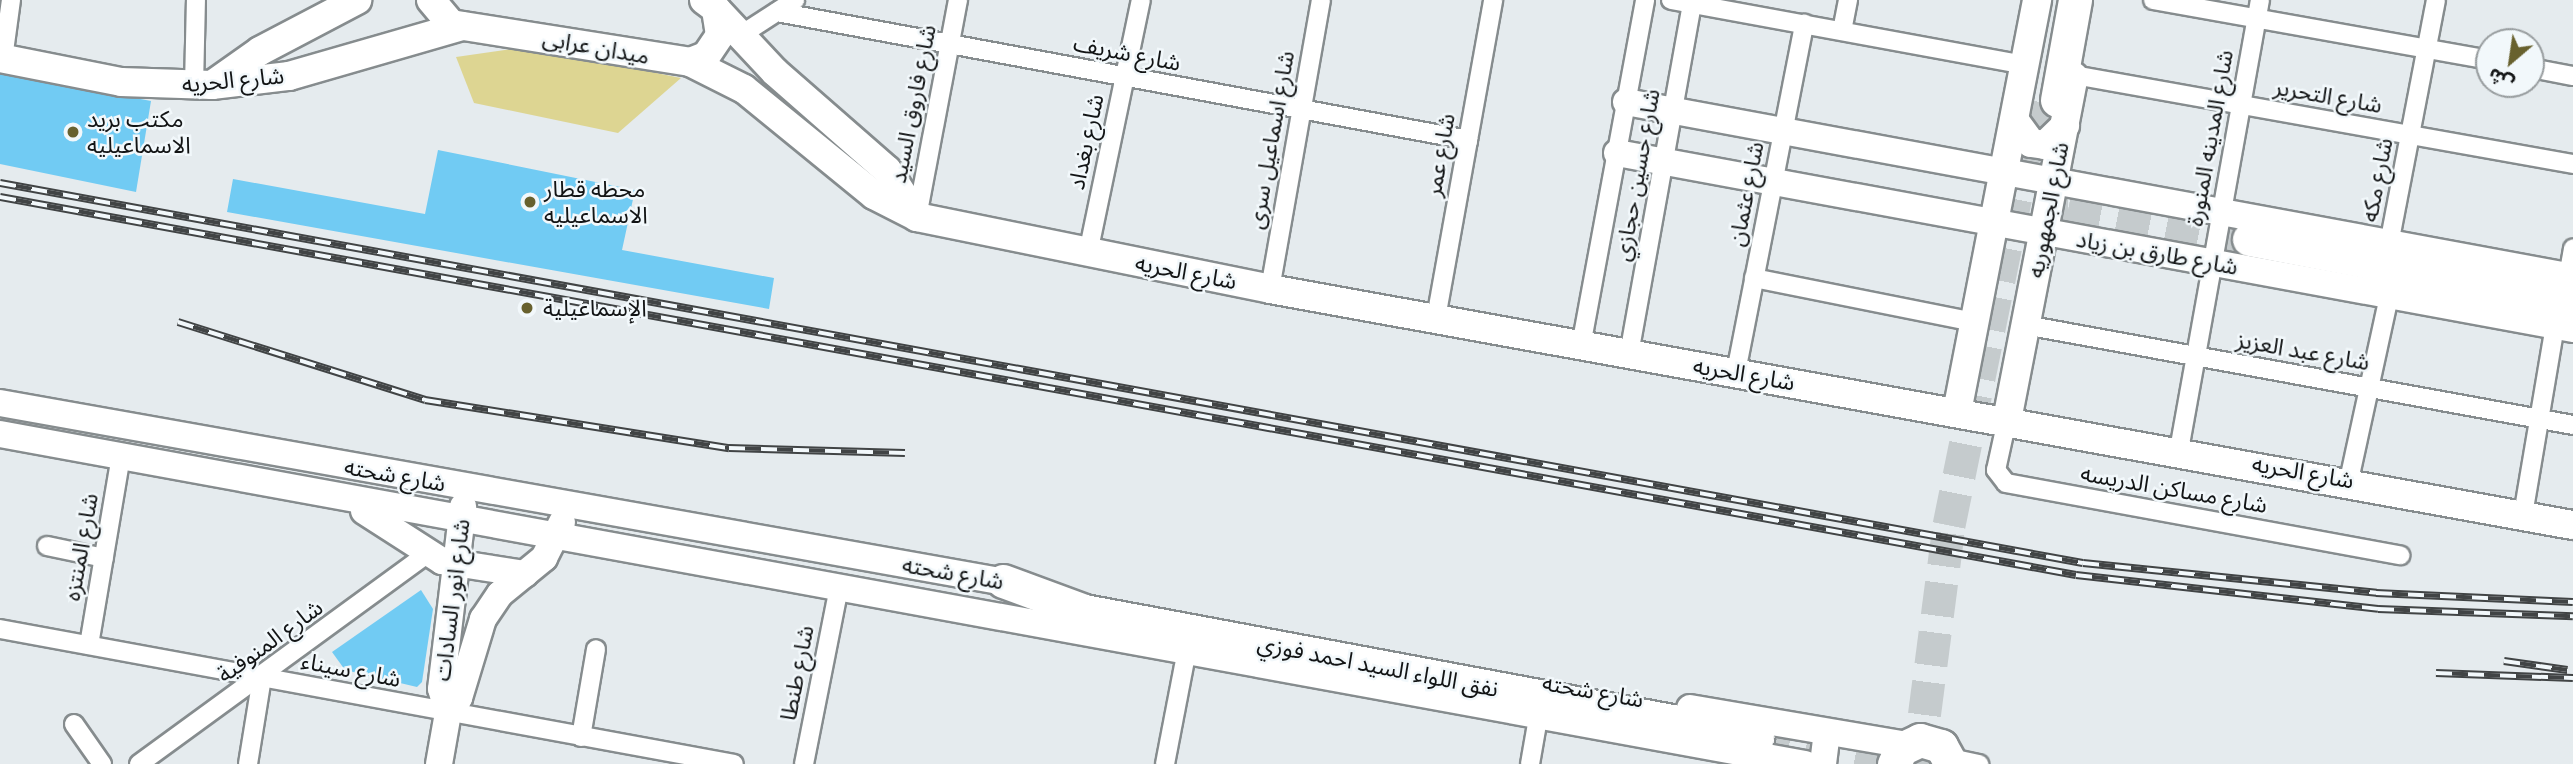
<!DOCTYPE html>
<html>
<head>
<meta charset="utf-8">
<style>
	body { margin:0 }
	#map { position:relative; width:2573px; height:764px; overflow:hidden; background:#e5ebee; font-family:Ubuntu,"Noto Sans Arabic",sans-serif }
	div>[style] { position:absolute }
	.green>* { inset:0; background:#ddd592 }
	.building>* { inset:0; background:#71cbf3 }
	.highway-tunnel>* { height:33px; margin-top:-16.5px; transform-origin:0; background:repeating-linear-gradient(90deg,#c5cbcd 0 33px,transparent 0 50px) }
	.roads { filter:drop-shadow(2px 0 #868c8e) drop-shadow(-2px 0 #868c8e) drop-shadow(0 2px #868c8e) drop-shadow(0 -2px #868c8e) }
	.street>* { height:18px; margin:-9px; padding:0 9px; transform-origin:9px; border-radius:9px; background:#fff }
	.secondary>* { height:26px; margin:-13px; padding:0 13px; transform-origin:13px; border-radius:13px; background:#fff }
	.primary>* { height:28px; margin:-14px; padding:0 14px; transform-origin:14px; border-radius:14px; background:#fff }
	.highway>* { height:33px; margin:-16.5px; padding:0 16.5px; transform-origin:16.5px; border-radius:16.5px; background:#fff }
	.rail>* { height:8px; margin-top:-4px; transform-origin:0; background:repeating-linear-gradient(90deg,#f2f8fb 0 16px,#414445 0 32px); box-sizing:border-box; border-block:2px solid #414445 }
	.dots>* { width:19px; height:19px; translate:-50% -50%; box-sizing:border-box; border:4px solid #f2f8fb; border-radius:50% }
	span { translate:-50% -50%; white-space:nowrap; text-align:center; line-height:1.15; -webkit-text-stroke:5px #f2f8fb; paint-order:stroke }
	.street-label { font-size:23px; color:#121415 }
	.poi-label { font-size:23px; color:#121415 }
	.left { translate:0 -50%; text-align:left }
	.north { position:absolute; left:2475px; top:28px; width:70px; height:70px; box-sizing:border-box; background:#f2f8fb; border:2px solid #989d9f; border-radius:50%; rotate:209deg; font-size:19px; font-weight:700; line-height:28px; text-align:center; color:#121415 }
	.north::after { content:''; display:block; margin:auto; width:24px; height:32px; background:#68612e; clip-path:polygon(50% 0,100% 100%,50% 72%,0 100%) }
</style>
</head>
<body>
<div id="map">
	<div class="green">
		<i style="clip-path:polygon(518px 48px,567px 55px,681px 78px,618px 133px,474px 103px,456px 57px)"></i>
	</div>
	<div class="building">
		<i style="clip-path:polygon(0 72px,151px 101px,136px 192px,0 164px)"></i>
		<i style="clip-path:polygon(438px 150px,635px 190px,622px 250px,774px 278px,769px 309px,227px 212px,233px 179px,425px 214px)"></i>
		<i style="clip-path:polygon(421px 590px,433px 609px,422px 682px,417px 687px,345px 670px,332px 652px)"></i>
	</div>
	<div class="highway-tunnel">
		<i style="left:2035px;top:206px;width:34px;rotate:-3deg"></i>
		<i style="left:2069px;top:204px;width:183px;rotate:11deg"></i>
		<i style="left:1757px;top:737px;width:122px;rotate:9.9deg"></i>
		<i style="left:1877px;top:758px;width:44px;rotate:-10.5deg"></i>
		<i style="left:1918px;top:764px;width:241px;rotate:-82.6deg"></i>
		<i style="left:1949px;top:525px;width:442px;rotate:-78.5deg"></i>
	</div>
	<div class="roads">
		<div class="street">
			<i style="left:1671px;top:0;width:360px;rotate:10.4deg"></i>
			<i style="left:2153px;top:0;width:341px;rotate:10.1deg"></i>
			<i style="left:777px;top:12px;width:703px;rotate:10.49deg"></i>
			<i style="left:1842px;top:31px;width:32px;rotate:-79deg"></i>
			<i style="left:744px;top:33px;width:61px;rotate:-32.9deg"></i>
			<i style="left:3px;top:59px;width:60px;rotate:-82.3deg"></i>
			<i style="left:2531px;top:68px;width:43px;rotate:10.8deg"></i>
			<i style="left:2074px;top:75px;width:507px;rotate:10.11deg"></i>
			<i style="left:194px;top:86px;width:86px;rotate:-88.7deg"></i>
			<i style="left:917px;top:217px;width:221px;rotate:-79.3deg"></i>
			<i style="left:2389px;top:244px;width:248px;rotate:-79.1deg"></i>
			<i style="left:1088px;top:253px;width:258px;rotate:-78.2deg"></i>
			<i style="left:2568px;top:277px;width:29px;rotate:-80deg"></i>
			<i style="left:1754px;top:278px;width:225px;rotate:11.3deg"></i>
			<i style="left:1270px;top:289px;width:293px;rotate:-80deg"></i>
			<i style="left:1436px;top:318px;width:323px;rotate:-79.8deg"></i>
			<i style="left:2025px;top:325px;width:557px;rotate:10.34deg"></i>
			<i style="left:1581px;top:346px;width:352px;rotate:-79.5deg"></i>
			<i style="left:1629px;top:354px;width:356px;rotate:-79.8deg"></i>
			<i style="left:1736px;top:372px;width:355px;rotate:-78.9deg"></i>
			<i style="left:2007px;top:420px;width:51px;rotate:102.4deg"></i>
			<i style="left:1996px;top:470px;width:16px;rotate:52deg"></i>
			<i style="left:2006px;top:483px;width:401px;rotate:10.4deg"></i>
			<i style="left:2179px;top:450px;width:457px;rotate:-79.8deg"></i>
			<i style="left:2349px;top:480px;width:188px;rotate:-77.7deg"></i>
			<i style="left:2523px;top:515px;width:192px;rotate:-80.4deg"></i>
			<i style="left:47px;top:546px;width:58px;rotate:11.9deg"></i>
			<i style="left:0;top:629px;width:746px;rotate:10.42deg"></i>
			<i style="left:89px;top:645px;width:192px;rotate:-80.4deg"></i>
			<i style="left:74px;top:724px;width:49px;rotate:55deg"></i>
			<i style="left:581px;top:737px;width:89px;rotate:-80.3deg"></i>
			<i style="left:1950px;top:758px;width:30px;rotate:12deg"></i>
			<i style="left:139px;top:764px;width:358px;rotate:-36.1deg"></i>
			<i style="left:248px;top:764px;width:87px;rotate:-80.8deg"></i>
			<i style="left:804px;top:764px;width:175px;rotate:-78.8deg"></i>
			<i style="left:1165px;top:764px;width:111px;rotate:-79.1deg"></i>
			<i style="left:1530px;top:764px;width:47px;rotate:-80.1deg"></i>
		</div>
		<div class="secondary">
			<i style="left:1626px;top:102px;width:963px;rotate:10.47deg"></i>
			<i style="left:1617px;top:153px;width:972px;rotate:10.43deg"></i>
			<i style="left:0;top:403px;width:1038px;rotate:10.1deg"></i>
			<i style="left:0;top:434px;width:1835px;rotate:10.36deg"></i>
			<i style="left:364px;top:511px;width:93px;rotate:32.7deg"></i>
			<i style="left:442px;top:561px;width:84px;rotate:8.9deg"></i>
			<i style="left:1690px;top:708px;width:219px;rotate:9.7deg"></i>
			<i style="left:448px;top:713px;width:25px;rotate:-106deg"></i>
			<i style="left:441px;top:689px;width:184px;rotate:-83.1deg"></i>
			<i style="left:439px;top:764px;width:52px;rotate:-80deg"></i>
			<i style="left:448px;top:713px;width:19px;rotate:-54deg"></i>
			<i style="left:459px;top:698px;width:83px;rotate:-73.1deg"></i>
			<i style="left:483px;top:619px;width:30px;rotate:-56deg"></i>
			<i style="left:500px;top:594px;width:57px;rotate:-39.3deg"></i>
			<i style="left:544px;top:558px;width:40px;rotate:-63.4deg"></i>
			<i style="left:1823px;top:764px;width:32px;rotate:-83deg"></i>
		</div>
		<div class="primary">
			<i style="left:431px;top:0;width:31px;rotate:50deg"></i>
			<i style="left:451px;top:24px;width:242px;rotate:9deg"></i>
			<i style="left:690px;top:62px;width:17px;rotate:-21deg"></i>
			<i style="left:706px;top:56px;width:25px;rotate:-56deg"></i>
			<i style="left:720px;top:35px;width:26px;rotate:-99deg"></i>
			<i style="left:716px;top:9px;width:15px;rotate:-143deg"></i>
			<i style="left:716px;top:9px;width:86px;rotate:46.9deg"></i>
			<i style="left:775px;top:72px;width:149px;rotate:41.2deg"></i>
			<i style="left:887px;top:170px;width:56px;rotate:57.4deg"></i>
			<i style="left:0;top:58px;width:123px;rotate:11.2deg"></i>
			<i style="left:121px;top:82px;width:91px;rotate:1.9deg"></i>
			<i style="left:212px;top:85px;width:78px;rotate:-6.7deg"></i>
			<i style="left:289px;top:76px;width:180px;rotate:-16.1deg"></i>
			<i style="left:690px;top:62px;width:60px;rotate:26.6deg"></i>
			<i style="left:744px;top:89px;width:168px;rotate:39.2deg"></i>
			<i style="left:874px;top:195px;width:48px;rotate:27.1deg"></i>
			<i style="left:917px;top:217px;width:360px;rotate:11.5deg"></i>
			<i style="left:1270px;top:289px;width:1324px;rotate:10.27deg"></i>
			<i style="left:212px;top:85px;width:59px;rotate:-35.3deg"></i>
			<i style="left:260px;top:51px;width:110px;rotate:-27.7deg"></i>
			<i style="left:2015px;top:121px;width:27px;rotate:54deg"></i>
			<i style="left:2031px;top:143px;width:14px;rotate:8deg"></i>
			<i style="left:2045px;top:145px;width:28px;rotate:-44deg"></i>
			<i style="left:1957px;top:412px;width:420px;rotate:-79deg"></i>
			<i style="left:2007px;top:420px;width:350px;rotate:-79deg"></i>
		</div>
		<div class="highway">
			<i style="left:2057px;top:100px;width:102px;rotate:-79.8deg"></i>
			<i style="left:2249px;top:239px;width:330px;rotate:10.8deg"></i>
			<i style="left:1003px;top:581px;width:86px;rotate:20.3deg"></i>
			<i style="left:1084px;top:611px;width:685px;rotate:10.6deg"></i>
			<i style="left:1894px;top:764px;width:17px;rotate:-65deg"></i>
			<i style="left:1901px;top:749px;width:21px;rotate:-25deg"></i>
			<i style="left:1920px;top:740px;width:22px;rotate:16deg"></i>
			<i style="left:1941px;top:746px;width:21px;rotate:61deg"></i>
		</div>
	</div>
	<div class="rail">
		<i style="left:0;top:183px;width:2117px;rotate:10.34deg"></i>
		<i style="left:2083px;top:563px;width:295px;rotate:5.8deg"></i>
		<i style="left:2376px;top:593px;width:197px;rotate:2.6deg"></i>
		<i style="left:0;top:197px;width:2110px;rotate:10.32deg"></i>
		<i style="left:2076px;top:575px;width:304px;rotate:6.4deg"></i>
		<i style="left:2378px;top:609px;width:195px;rotate:2.1deg"></i>
		<i style="left:178px;top:322px;width:259px;rotate:17.5deg"></i>
		<i style="left:425px;top:400px;width:308px;rotate:9deg"></i>
		<i style="left:729px;top:448px;width:176px;rotate:1.6deg"></i>
		<i style="left:2504px;top:661px;width:64px;rotate:8.1deg"></i>
		<i style="left:2436px;top:673px;width:137px;rotate:2.1deg"></i>
	</div>
	<div class="dots">
		<i style="left:73px;top:132px;background:#68612e"></i>
		<i style="left:530px;top:202px;background:#68612e"></i>
		<i style="left:527px;top:308px;background:#68612e"></i>
	</div>
	<div class="street-label">
		<span style="left:596px;top:47px;rotate:10deg">ميدان عرابى</span>
		<span style="left:1127px;top:53px;rotate:11deg">شارع شريف</span>
		<span style="left:233px;top:80px;rotate:-5deg">شارع الحريه</span>
		<span style="left:2328px;top:96px;rotate:10deg">شارع التحرير</span>
		<span style="left:913px;top:104px;rotate:-79deg">شارع فاروق السيد</span>
		<span style="left:2210px;top:138px;rotate:-80deg">شارع المدينه المنورة</span>
		<span style="left:1271px;top:140px;rotate:-80deg">شارع اسماعيل سرى</span>
		<span style="left:1086px;top:142px;rotate:-78deg">شارع بغداد</span>
		<span style="left:1440px;top:155px;rotate:-80deg">شارع عمر</span>
		<span style="left:1637px;top:175px;rotate:-80deg">شارع حسين حجازي</span>
		<span style="left:2377px;top:180px;rotate:-79deg">شارع مكه</span>
		<span style="left:1746px;top:194px;rotate:-79deg">شارع عثمان</span>
		<span style="left:2048px;top:210px;rotate:-79deg">شارع الجمهوريه</span>
		<span style="left:2157px;top:253px;rotate:10deg">شارع طارق بن زياد</span>
		<span style="left:1186px;top:272px;rotate:11deg">شارع الحريه</span>
		<span style="left:2303px;top:351px;rotate:10deg">شارع عبد العزيز</span>
		<span style="left:1744px;top:374px;rotate:10deg">شارع الحريه</span>
		<span style="left:2303px;top:472px;rotate:10deg">شارع الحريه</span>
		<span style="left:395px;top:475px;rotate:10deg">شارع شحته</span>
		<span style="left:2174px;top:489px;rotate:10deg">شارع مساكن الدريسه</span>
		<span style="left:81px;top:547px;rotate:-80deg">شارع المنتزه</span>
		<span style="left:953px;top:573px;rotate:10deg">شارع شحته</span>
		<span style="left:452px;top:600px;rotate:-83deg">شارع انور السادات</span>
		<span style="left:270px;top:641px;rotate:-36deg">شارع المنوفية</span>
		<span style="left:1378px;top:666px;rotate:11deg">نفق اللواء السيد احمد فوزي</span>
		<span style="left:351px;top:670px;rotate:11deg">شارع سيناء</span>
		<span style="left:797px;top:673px;rotate:-79deg">شارع طنطا</span>
		<span style="left:1593px;top:691px;rotate:10deg">شارع شحته</span>
	</div>
	<div class="poi-label">
		<span class="left" style="left:87px;top:132px">مكتب بريد<br>الاسماعيليه</span>
		<span class="left" style="left:544px;top:202px">محطه قطار<br>الاسماعيليه</span>
		<span class="left" style="left:543px;top:308px">الإسماعيلية</span>
	</div>
	<div class="north">ش</div>
</div>
</body>
</html>
